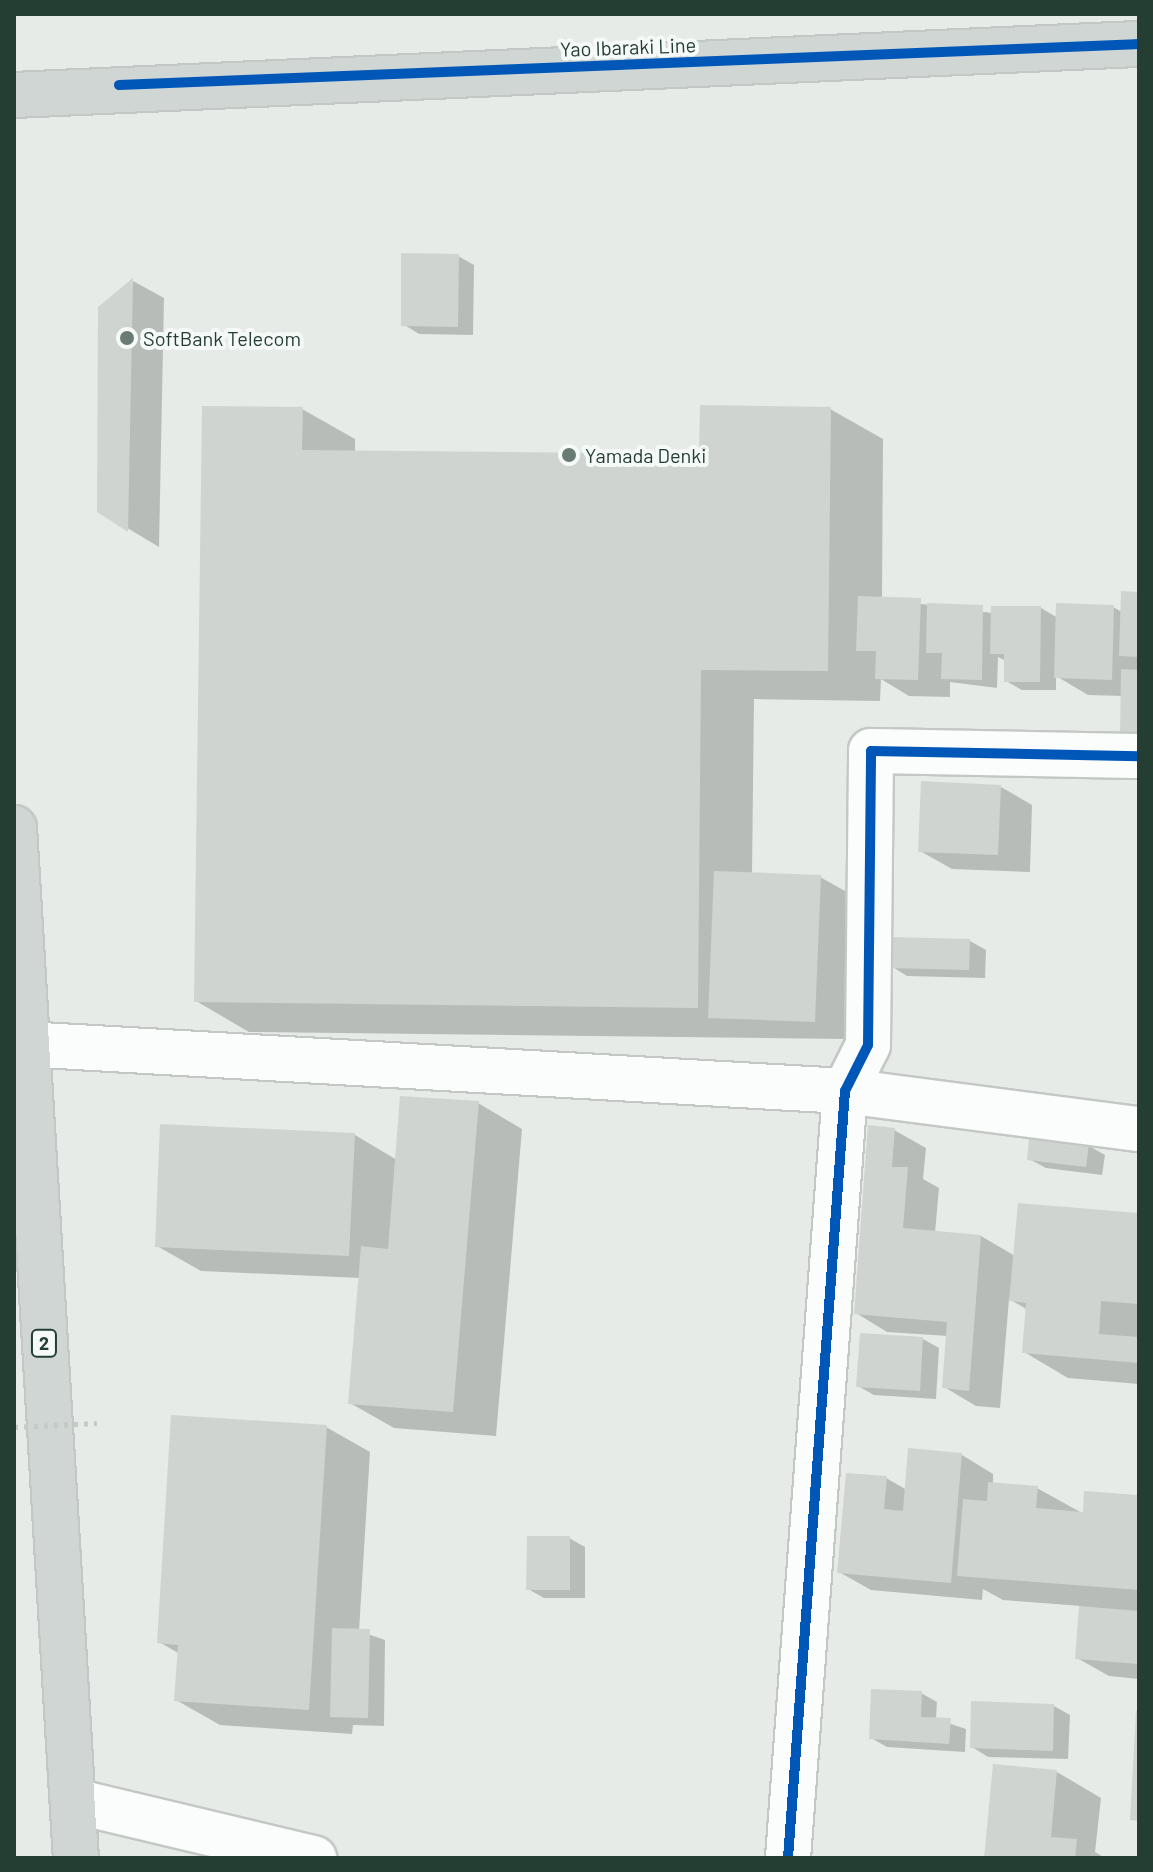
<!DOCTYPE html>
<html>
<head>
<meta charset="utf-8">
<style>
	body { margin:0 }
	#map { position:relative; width:1153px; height:1872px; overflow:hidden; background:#e6ebe8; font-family:Barlow,sans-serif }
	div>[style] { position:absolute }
	.shadow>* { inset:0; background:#0003 }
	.building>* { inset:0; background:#cfd4d1 }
	.roads { filter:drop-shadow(2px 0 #c3c8c5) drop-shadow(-2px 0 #c3c8c5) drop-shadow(0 2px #c3c8c5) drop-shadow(0 -2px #c3c8c5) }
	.street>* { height:44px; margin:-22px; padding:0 22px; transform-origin:22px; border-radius:22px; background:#fbfcfc }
	.primary>* { height:44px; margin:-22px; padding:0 22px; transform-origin:22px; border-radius:22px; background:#cfd6d3 }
	.path-bridge>* { height:5px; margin-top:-2.5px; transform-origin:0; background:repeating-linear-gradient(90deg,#c2cbc6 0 4px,transparent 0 10px) }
	.cycleway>* { height:10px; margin:-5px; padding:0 5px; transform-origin:5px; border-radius:5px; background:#0057b8 }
	.dots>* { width:22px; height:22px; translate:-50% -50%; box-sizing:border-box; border:4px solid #f5f9f7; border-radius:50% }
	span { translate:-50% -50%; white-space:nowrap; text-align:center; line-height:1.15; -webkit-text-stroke:8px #f5f9f7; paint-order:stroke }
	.shield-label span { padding:2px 6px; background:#f5f9f7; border:2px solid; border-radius:6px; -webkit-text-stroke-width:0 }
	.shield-label { font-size:18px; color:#253e34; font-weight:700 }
	.street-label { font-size:20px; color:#253e34 }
	.poi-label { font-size:20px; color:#253e34 }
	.left { translate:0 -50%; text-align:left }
	.frame { position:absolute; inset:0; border:16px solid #253e34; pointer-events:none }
</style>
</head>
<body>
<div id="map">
	<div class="shadow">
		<i style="clip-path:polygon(458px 256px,474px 265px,473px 335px,419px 334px,403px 324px)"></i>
		<i style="clip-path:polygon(133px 281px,164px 298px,159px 547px,99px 511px)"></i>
		<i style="clip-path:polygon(302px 409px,355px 439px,355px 452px,701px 456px,830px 409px,883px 439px,882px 599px,992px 613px,1041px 608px,1058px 618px,1113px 607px,1122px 612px,1139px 594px,1139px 743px,1123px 696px,1088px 695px,1056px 676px,1056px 690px,1022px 690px,1006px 681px,1006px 661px,998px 657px,997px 688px,950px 682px,950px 697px,909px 696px,881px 679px,880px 701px,754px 699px,752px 874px,820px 877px,852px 895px,846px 1039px,249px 1032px,196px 1001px)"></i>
		<i style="clip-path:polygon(1001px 787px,1032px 805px,1030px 872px,952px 869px,920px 851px)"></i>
		<i style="clip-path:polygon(970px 941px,986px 950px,985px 978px,907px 976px,891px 966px)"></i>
		<i style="clip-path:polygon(478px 1103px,522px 1129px,496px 1436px,394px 1428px,350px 1403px,360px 1278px,201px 1271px,157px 1246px,355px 1135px,397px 1160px)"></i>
		<i style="clip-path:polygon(894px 1130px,926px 1148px,923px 1179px,939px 1188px,935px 1233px,981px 1236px,1015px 1256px,1139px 1215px,1139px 1384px,1068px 1378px,1024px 1352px,1028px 1310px,1009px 1299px,1000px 1408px,976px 1406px,944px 1387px,948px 1336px,887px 1332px,856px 1313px)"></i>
		<i style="clip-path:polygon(1089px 1146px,1105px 1155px,1102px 1175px,1046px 1168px,1029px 1159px)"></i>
		<i style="clip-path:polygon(923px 1339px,939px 1348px,936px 1399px,874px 1395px,858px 1386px)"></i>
		<i style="clip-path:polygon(326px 1427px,370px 1452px,359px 1631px,385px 1640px,384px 1726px,353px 1725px,352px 1734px,220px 1725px,176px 1700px,180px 1654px,159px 1642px)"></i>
		<i style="clip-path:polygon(962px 1455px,993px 1474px,993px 1484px,1037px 1488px,1082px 1513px,1139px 1499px,1139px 1679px,1109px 1676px,1077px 1658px,1081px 1606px,1003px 1600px,983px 1589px,982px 1600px,871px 1590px,839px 1572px,886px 1478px,907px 1490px)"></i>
		<i style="clip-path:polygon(569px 1538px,585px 1547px,585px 1598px,544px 1598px,528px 1589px)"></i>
		<i style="clip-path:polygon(921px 1693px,937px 1702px,936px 1719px,966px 1729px,965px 1752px,887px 1747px,871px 1738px)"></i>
		<i style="clip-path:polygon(1054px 1706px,1070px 1715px,1068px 1759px,988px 1757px,972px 1747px)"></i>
		<i style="clip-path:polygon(1057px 1772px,1101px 1798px,1095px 1852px,1105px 1858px,986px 1858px)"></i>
	</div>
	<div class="building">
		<i style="clip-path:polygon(401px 253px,459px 254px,458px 327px,401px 326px)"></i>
		<i style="clip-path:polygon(133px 278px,128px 532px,97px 512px,98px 307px)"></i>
		<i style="clip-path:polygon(700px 405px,831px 407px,828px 671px,701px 670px,698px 1008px,194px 1002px,202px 406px,303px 407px,302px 450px,699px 454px)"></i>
		<i style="clip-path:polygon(1121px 591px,1139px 592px,1139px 657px,1119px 656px)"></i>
		<i style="clip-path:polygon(858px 596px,921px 598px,918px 680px,875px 679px,876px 651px,856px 651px)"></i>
		<i style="clip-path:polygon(927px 603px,983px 605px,982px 680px,941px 679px,942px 653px,926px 653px)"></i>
		<i style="clip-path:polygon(1056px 603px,1114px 605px,1112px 680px,1054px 678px)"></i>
		<i style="clip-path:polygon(991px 606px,1041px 606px,1040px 682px,1004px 682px,1004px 654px,990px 654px)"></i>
		<i style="clip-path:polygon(1121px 669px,1139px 670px,1139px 735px,1120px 735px)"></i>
		<i style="clip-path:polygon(921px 781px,1001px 785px,998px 855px,918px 852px)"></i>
		<i style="clip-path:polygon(714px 871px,821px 875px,815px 1022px,708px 1018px)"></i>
		<i style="clip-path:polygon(890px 937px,970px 939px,969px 970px,889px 968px)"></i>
		<i style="clip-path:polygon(400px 1096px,479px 1101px,453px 1412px,348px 1404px,361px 1246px,388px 1249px)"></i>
		<i style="clip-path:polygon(160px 1124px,355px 1133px,349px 1256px,155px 1247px)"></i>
		<i style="clip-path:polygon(868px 1125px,895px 1128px,892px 1167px,908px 1167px,903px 1228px,981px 1235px,969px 1391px,942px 1388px,947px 1322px,854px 1314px)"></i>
		<i style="clip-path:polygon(1029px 1138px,1089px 1144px,1086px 1167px,1027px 1160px)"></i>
		<i style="clip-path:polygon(1018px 1203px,1139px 1213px,1139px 1304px,1101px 1301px,1099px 1334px,1139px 1337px,1139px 1363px,1022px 1353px,1026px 1303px,1009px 1301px)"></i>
		<i style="clip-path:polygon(860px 1333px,923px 1337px,920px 1391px,856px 1387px)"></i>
		<i style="clip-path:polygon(171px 1415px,327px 1425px,309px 1710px,174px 1701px,178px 1645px,157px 1643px)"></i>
		<i style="clip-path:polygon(908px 1448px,962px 1453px,951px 1583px,837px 1573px,846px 1473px,887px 1476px,884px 1509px,903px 1511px)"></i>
		<i style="clip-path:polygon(988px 1482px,1038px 1486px,1036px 1508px,1083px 1512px,1084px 1491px,1137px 1495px,1139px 1590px,957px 1576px,963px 1499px,987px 1501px)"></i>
		<i style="clip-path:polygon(527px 1536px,570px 1536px,570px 1590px,526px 1590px)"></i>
		<i style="clip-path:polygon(1079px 1606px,1139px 1611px,1139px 1664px,1075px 1659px)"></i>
		<i style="clip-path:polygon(332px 1628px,370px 1629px,368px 1718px,330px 1717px)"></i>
		<i style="clip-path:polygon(871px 1689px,922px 1691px,921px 1717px,951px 1718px,949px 1744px,869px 1739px)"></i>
		<i style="clip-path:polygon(971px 1701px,1054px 1704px,1053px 1751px,970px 1748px)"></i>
		<i style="clip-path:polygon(1136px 1711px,1139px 1711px,1139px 1821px,1130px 1820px)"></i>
		<i style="clip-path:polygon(993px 1764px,1057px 1770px,1051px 1837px,1077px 1839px,1075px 1858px,984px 1858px)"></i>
	</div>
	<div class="roads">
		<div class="street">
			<i style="left:24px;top:1044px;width:822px;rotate:3.28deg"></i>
			<i style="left:845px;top:1091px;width:296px;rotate:7.4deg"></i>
			<i style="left:74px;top:1801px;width:247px;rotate:13.4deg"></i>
			<i style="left:788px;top:1858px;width:769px;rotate:-85.75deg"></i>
			<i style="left:845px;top:1091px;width:51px;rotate:-63.4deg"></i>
			<i style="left:868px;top:1045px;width:294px;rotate:-89.4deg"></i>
			<i style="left:871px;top:751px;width:268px;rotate:1.1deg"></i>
		</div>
		<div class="primary">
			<i style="left:14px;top:95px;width:1126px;rotate:-2.6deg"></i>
			<i style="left:14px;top:828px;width:1032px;rotate:86.56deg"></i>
		</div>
	</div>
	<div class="path-bridge">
		<i style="left:14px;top:1427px;width:83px;rotate:-2.8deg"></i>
	</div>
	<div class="cycleway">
		<i style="left:119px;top:85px;width:1021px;rotate:-2.3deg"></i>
		<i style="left:788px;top:1858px;width:769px;rotate:-85.75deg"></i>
		<i style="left:845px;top:1091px;width:51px;rotate:-63.4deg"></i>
		<i style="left:868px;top:1045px;width:294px;rotate:-89.4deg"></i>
		<i style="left:871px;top:751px;width:268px;rotate:1.1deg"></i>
	</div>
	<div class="dots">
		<i style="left:127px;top:338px;background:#697b73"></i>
		<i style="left:569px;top:455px;background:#697b73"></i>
	</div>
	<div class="shield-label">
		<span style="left:44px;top:1343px">2</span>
	</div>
	<div class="street-label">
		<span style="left:628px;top:47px;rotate:-2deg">Yao Ibaraki Line</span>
	</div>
	<div class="poi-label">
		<span class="left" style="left:143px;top:338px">SoftBank Telecom</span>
		<span class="left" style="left:585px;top:455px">Yamada Denki</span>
	</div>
	<div class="frame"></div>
</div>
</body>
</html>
